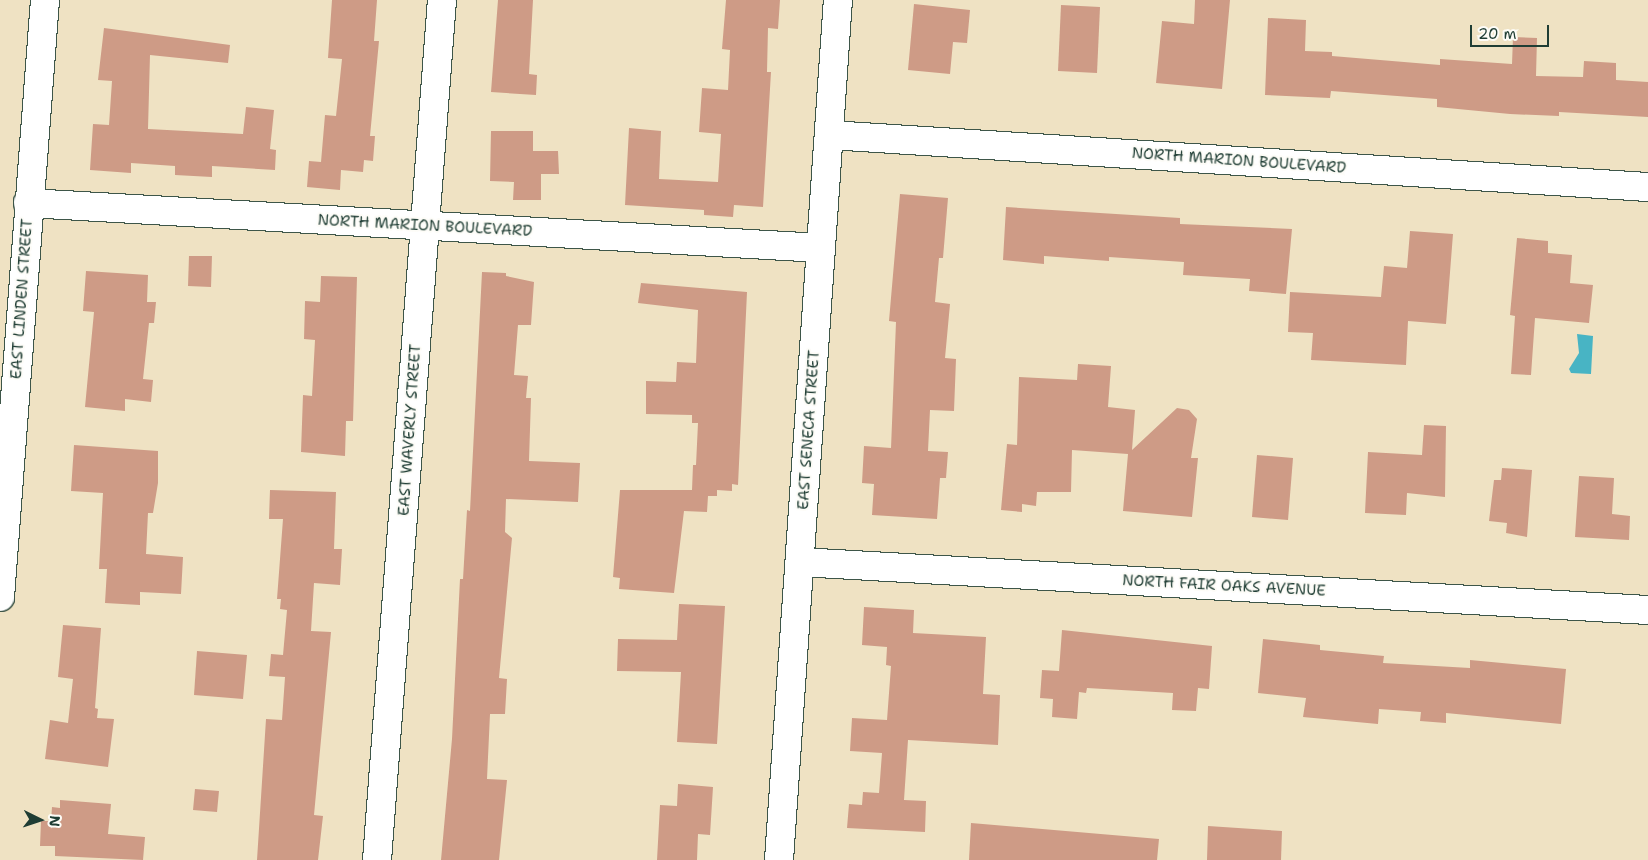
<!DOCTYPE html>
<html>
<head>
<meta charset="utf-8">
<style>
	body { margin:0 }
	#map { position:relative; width:1648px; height:860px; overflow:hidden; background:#efe2c3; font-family:"Shantell Sans",sans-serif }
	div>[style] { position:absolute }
	.water>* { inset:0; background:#48b4c4 }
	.building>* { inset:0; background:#ce9b86 }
	.roads { filter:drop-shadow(1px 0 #3e5649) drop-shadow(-1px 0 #3e5649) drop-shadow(0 1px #3e5649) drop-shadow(0 -1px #3e5649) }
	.minor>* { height:28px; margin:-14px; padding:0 14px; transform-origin:14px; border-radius:14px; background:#fff }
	span { translate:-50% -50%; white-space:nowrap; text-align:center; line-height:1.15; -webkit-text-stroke:4px #fdfcf7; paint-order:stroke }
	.street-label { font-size:15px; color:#1f3d34 }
	.north { position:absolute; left:15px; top:795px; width:50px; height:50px; -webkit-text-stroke:4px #fdfcf7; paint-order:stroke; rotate:94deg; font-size:14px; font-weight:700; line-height:20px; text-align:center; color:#1f3d34 }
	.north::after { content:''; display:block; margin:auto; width:18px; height:22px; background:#1f3d34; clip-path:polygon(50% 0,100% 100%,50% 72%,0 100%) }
	.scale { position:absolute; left:1470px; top:25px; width:79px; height:22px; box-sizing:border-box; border:2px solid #1f3d34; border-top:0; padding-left:6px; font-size:15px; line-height:18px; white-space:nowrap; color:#1f3d34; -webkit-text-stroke:4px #fdfcf7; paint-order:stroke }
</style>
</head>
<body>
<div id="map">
	<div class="water">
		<i style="clip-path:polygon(1577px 334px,1593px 336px,1591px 374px,1571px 373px,1569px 369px,1579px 353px)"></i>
	</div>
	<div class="building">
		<i style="clip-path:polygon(332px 0,377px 0,374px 41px,379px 41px,370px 136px,375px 136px,373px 161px,364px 160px,363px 172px,341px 170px,340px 190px,307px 187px,309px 161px,321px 162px,325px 115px,336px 116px,342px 59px,328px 58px)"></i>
		<i style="clip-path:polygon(498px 0,533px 0,529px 74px,537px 75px,536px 95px,491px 92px)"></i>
		<i style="clip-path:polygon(726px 0,780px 0,778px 29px,768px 28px,767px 72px,771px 72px,763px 207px,734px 205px,733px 217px,704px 215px,704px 210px,625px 205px,629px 128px,661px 131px,659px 179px,718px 182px,721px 134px,699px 132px,702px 88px,728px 90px,730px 50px,722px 49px)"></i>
		<i style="clip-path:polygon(1195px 0,1230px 0,1222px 89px,1156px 83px,1162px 21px,1194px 24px)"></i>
		<i style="clip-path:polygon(914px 4px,970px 10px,967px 43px,953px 42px,950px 74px,908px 70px)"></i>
		<i style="clip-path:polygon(1061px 5px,1100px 7px,1097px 73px,1058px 71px)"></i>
		<i style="clip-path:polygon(1268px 18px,1306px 20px,1305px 51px,1332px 52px,1332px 56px,1440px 65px,1440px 59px,1512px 64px,1513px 37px,1537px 38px,1536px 76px,1583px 77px,1584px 61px,1616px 63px,1616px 80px,1648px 82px,1648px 117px,1559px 112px,1559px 116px,1510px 114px,1437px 107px,1437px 99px,1331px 91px,1330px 98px,1265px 95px)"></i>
		<i style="clip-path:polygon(104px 28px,230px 45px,228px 63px,150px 55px,148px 129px,243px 134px,246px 107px,274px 110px,270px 149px,276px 150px,275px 170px,212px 166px,212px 177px,175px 175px,175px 166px,131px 163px,131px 173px,90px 170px,93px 124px,109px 125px,112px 81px,98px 80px)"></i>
		<i style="clip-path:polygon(491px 131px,533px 131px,533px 151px,558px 151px,559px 174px,541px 174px,541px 200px,513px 200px,514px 182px,490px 181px)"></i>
		<i style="clip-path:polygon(900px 194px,948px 198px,943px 258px,939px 258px,935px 302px,950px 304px,945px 358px,956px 359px,954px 411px,930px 410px,928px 451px,948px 452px,946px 478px,940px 478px,937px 519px,872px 515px,874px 484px,862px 483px,864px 446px,891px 448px,896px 322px,889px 321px)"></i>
		<i style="clip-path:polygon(1006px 207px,1180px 218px,1180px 224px,1292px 229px,1286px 294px,1249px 291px,1250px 279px,1183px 275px,1184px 262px,1109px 257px,1109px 261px,1044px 256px,1044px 264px,1003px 260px)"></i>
		<i style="clip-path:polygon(1410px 231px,1453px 234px,1446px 324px,1408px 321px,1406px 365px,1311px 360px,1313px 333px,1288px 332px,1290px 292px,1381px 297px,1384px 266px,1407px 268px)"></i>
		<i style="clip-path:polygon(1517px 238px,1548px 241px,1548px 253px,1572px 255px,1570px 283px,1593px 285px,1589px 323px,1535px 318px,1531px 375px,1511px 374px,1515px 316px,1510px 315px)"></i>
		<i style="clip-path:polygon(189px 256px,212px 256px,211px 287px,188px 286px)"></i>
		<i style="clip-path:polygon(86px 271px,148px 275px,147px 302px,156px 302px,154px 323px,149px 323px,143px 379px,153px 380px,151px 402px,125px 399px,125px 411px,85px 407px,94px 312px,83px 311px)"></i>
		<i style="clip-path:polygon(482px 272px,506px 273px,506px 276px,534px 282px,531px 325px,518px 325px,514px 375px,528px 376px,526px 398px,531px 398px,529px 461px,580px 463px,578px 502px,506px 499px,505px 532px,512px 538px,499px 678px,507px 679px,505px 714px,490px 714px,487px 779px,507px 780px,499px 860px,441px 860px,452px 739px,460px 579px,463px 579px,467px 510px,470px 511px)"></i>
		<i style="clip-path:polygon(321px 276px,357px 277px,353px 421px,346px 421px,345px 456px,301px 452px,303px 395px,312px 396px,315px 340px,304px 339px,305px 301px,320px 302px)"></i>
		<i style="clip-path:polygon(641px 283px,747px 292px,738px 485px,732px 484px,732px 491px,717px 490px,717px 496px,708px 496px,707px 512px,684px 511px,674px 593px,619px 589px,620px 578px,613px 577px,620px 490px,692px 490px,693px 465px,696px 465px,698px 423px,692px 423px,692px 415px,646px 414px,646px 381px,676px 382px,677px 362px,696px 363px,698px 310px,638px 303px)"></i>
		<i style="clip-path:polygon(1078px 364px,1111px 366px,1108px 407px,1135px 410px,1132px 450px,1177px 408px,1189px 410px,1197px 419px,1191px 458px,1198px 458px,1192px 517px,1123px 511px,1128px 454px,1072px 450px,1071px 492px,1037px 492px,1036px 506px,1022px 504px,1022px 512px,1001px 510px,1007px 444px,1017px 445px,1019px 377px,1077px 380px)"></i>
		<i style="clip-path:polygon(1424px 425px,1446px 426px,1445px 497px,1407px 493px,1406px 515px,1365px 513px,1368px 452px,1422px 455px)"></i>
		<i style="clip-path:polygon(74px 445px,158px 451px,158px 483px,153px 513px,148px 513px,146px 554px,183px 557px,181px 594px,140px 592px,140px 605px,105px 603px,107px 569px,99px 569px,103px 493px,71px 491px)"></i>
		<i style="clip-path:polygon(1257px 455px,1293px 458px,1288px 520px,1252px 517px)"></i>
		<i style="clip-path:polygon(1502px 468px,1532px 470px,1527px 537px,1506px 533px,1507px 523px,1489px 521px,1494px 480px,1501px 480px)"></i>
		<i style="clip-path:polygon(1579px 476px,1614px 478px,1612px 514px,1630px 516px,1629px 540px,1575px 537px)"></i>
		<i style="clip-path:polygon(270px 490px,336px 492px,334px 549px,342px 549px,340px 585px,314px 583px,311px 631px,331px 632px,314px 815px,323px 816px,318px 860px,257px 860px,266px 719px,282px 720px,285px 677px,269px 676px,271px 654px,283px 655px,287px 610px,280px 609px,281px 599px,277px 599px,283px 519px,269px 519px)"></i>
		<i style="clip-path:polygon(679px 604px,725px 606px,717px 744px,677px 742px,681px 672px,617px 671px,618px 639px,677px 640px)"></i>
		<i style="clip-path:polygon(864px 607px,914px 610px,913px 633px,986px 637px,983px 694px,1000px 695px,998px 745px,908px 740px,904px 800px,926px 801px,925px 832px,847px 828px,849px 804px,862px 805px,863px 792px,879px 793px,882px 753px,850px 751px,852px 718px,887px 720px,891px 666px,886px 665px,887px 647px,862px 645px)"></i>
		<i style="clip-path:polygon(63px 625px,101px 628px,95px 708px,98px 709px,97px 718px,114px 719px,108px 767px,45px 759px,50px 720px,68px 723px,73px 679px,58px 677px)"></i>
		<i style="clip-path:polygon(1062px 630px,1212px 646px,1209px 689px,1198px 688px,1196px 711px,1172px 710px,1173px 693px,1087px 688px,1086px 693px,1079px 692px,1077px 719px,1052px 717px,1053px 699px,1040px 698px,1042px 670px,1059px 671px)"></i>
		<i style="clip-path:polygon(1263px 639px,1320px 645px,1320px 650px,1384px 656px,1383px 663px,1470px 668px,1470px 660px,1566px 669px,1561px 724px,1446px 713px,1446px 723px,1420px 721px,1421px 712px,1379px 709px,1378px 724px,1303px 717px,1306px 698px,1258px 693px)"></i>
		<i style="clip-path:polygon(197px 651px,247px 655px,243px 699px,194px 695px)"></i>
		<i style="clip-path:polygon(678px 784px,713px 787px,710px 835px,698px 834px,697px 860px,657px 860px,660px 805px,677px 806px)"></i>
		<i style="clip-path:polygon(195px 789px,219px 791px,217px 812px,193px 810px)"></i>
		<i style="clip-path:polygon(60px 800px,111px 804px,108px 834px,145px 837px,143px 860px,55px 856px,55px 846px,40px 846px,41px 821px,51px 821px,52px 807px,60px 808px)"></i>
		<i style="clip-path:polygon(971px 823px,1159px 839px,1157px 860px,969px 860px)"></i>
		<i style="clip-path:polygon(1208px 826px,1282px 831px,1281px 860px,1207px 860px)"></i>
	</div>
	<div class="roads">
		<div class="minor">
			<i style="left:830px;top:135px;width:820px;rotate:3.64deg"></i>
			<i style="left:28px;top:203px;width:794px;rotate:3.25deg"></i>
			<i style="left:800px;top:562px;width:849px;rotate:3.24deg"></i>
			<i style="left:0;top:597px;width:599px;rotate:-85.69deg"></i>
			<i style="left:377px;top:860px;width:862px;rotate:-85.68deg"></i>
			<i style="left:779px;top:860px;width:862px;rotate:-86.08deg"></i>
		</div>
	</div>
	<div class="street-label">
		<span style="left:1239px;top:161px;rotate:4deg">NORTH MARION BOULEVARD</span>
		<span style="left:425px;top:226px;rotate:3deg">NORTH MARION BOULEVARD</span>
		<span style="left:22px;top:299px;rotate:-86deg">EAST LINDEN STREET</span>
		<span style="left:410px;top:430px;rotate:-86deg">EAST WAVERLY STREET</span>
		<span style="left:809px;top:430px;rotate:-86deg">EAST SENECA STREET</span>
		<span style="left:1224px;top:586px;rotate:3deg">NORTH FAIR OAKS AVENUE</span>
	</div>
	<div class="north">N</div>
	<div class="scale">20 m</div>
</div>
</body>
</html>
